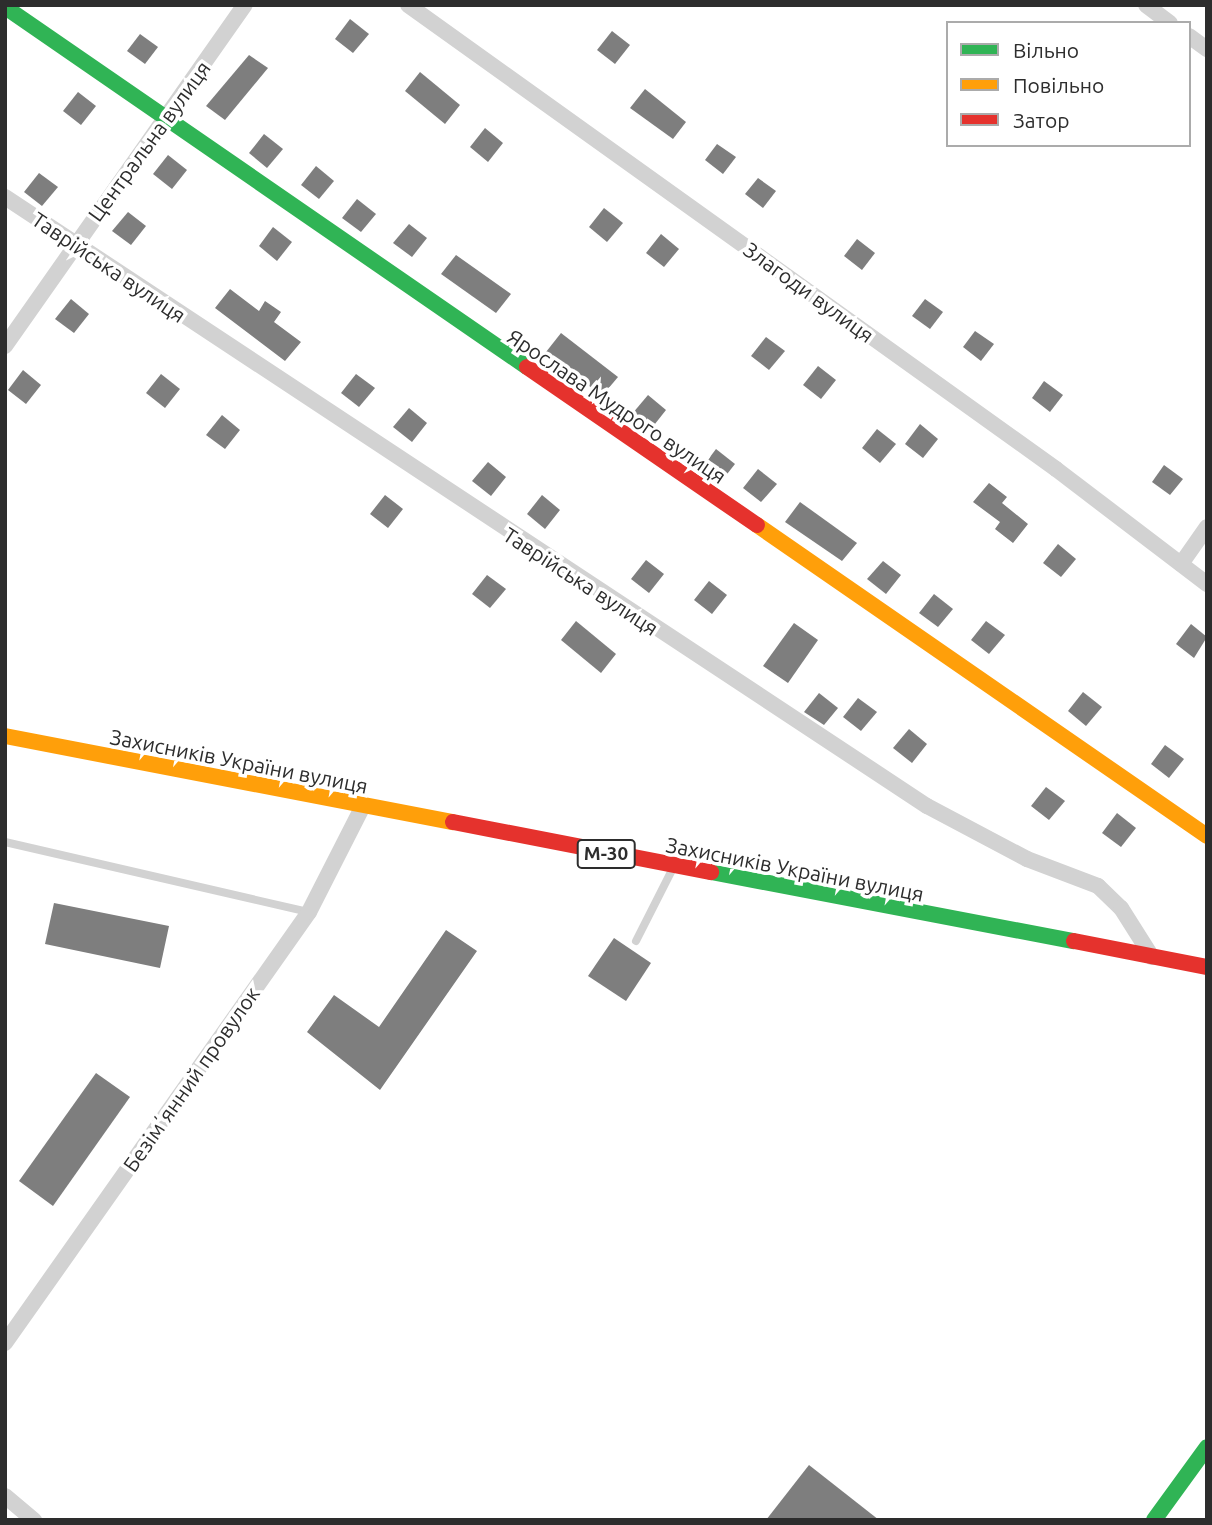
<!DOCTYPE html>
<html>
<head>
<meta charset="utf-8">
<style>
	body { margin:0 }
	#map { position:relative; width:1212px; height:1525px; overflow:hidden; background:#fff; font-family:Ubuntu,sans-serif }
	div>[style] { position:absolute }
	.building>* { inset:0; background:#7e7e7e }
	.lane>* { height:8px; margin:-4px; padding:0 4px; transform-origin:4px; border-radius:4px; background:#d2d2d2 }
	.street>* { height:16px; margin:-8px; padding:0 8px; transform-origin:8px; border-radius:8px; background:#d2d2d2 }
	.fast>* { height:16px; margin:-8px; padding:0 8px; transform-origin:8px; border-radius:8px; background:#30b455 }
	.slow>* { height:16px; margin:-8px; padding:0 8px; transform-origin:8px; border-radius:8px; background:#ff9f0a }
	.jam>* { height:16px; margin:-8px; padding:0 8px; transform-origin:8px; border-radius:8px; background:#e5322d }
	span { translate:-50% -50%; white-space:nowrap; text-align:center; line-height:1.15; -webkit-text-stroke:7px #fff; paint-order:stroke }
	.shield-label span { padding:2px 5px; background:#fff; border:2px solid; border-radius:5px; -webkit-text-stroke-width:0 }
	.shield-label { font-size:19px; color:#2d2d2d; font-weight:700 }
	.street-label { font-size:21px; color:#2d2d2d }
	.frame { position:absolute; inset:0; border:7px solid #2d2d2d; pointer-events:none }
	.legend { position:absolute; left:946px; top:21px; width:245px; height:126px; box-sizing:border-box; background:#fff; border:2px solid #ababab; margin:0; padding:9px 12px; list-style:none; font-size:21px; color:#2d2d2d }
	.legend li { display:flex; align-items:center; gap:14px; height:35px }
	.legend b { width:35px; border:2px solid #ababab }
</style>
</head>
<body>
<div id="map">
	<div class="building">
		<i style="clip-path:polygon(350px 19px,369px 34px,353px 53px,335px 39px)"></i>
		<i style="clip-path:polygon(612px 31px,630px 45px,615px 64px,597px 50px)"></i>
		<i style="clip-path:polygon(140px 34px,158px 47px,145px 64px,127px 51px)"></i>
		<i style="clip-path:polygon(249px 55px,268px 68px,225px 120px,206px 106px)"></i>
		<i style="clip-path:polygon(420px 72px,460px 105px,445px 124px,405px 91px)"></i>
		<i style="clip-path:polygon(645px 89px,686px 122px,673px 139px,630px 108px)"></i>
		<i style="clip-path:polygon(78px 92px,96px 106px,81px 125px,63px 111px)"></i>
		<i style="clip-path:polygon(485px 128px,503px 143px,488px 162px,470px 147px)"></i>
		<i style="clip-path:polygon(264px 134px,283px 149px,267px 168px,249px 153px)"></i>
		<i style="clip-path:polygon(717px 144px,736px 157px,723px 174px,705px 160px)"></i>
		<i style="clip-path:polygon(168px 155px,187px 170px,172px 189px,153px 174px)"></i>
		<i style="clip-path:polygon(316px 166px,334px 181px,319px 199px,301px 185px)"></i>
		<i style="clip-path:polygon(39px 173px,58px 187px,42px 206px,24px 192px)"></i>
		<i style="clip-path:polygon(758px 178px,776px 191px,763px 208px,745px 194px)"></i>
		<i style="clip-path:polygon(357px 199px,376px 214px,361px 232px,342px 218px)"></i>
		<i style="clip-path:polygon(604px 208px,623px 223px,607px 242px,589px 227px)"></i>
		<i style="clip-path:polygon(128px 212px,146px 226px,131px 245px,112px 231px)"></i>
		<i style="clip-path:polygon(409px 224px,427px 238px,412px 257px,393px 243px)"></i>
		<i style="clip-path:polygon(273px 227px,292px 242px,277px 261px,259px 246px)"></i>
		<i style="clip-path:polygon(661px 234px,679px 249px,664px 267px,646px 253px)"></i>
		<i style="clip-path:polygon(857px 239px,875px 253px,862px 270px,844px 256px)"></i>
		<i style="clip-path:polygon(456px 255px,511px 294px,496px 313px,441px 274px)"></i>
		<i style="clip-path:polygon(230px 289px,259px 311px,265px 301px,281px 312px,274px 322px,301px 342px,285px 361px,215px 308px)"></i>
		<i style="clip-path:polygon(71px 299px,89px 314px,74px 333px,55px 319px)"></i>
		<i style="clip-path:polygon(925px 299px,943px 312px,930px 329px,912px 316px)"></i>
		<i style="clip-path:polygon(975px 331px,994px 344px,981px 361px,963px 347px)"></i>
		<i style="clip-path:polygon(561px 333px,618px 377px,602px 396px,546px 352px)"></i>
		<i style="clip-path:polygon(766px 337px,785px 351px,769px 370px,751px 356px)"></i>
		<i style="clip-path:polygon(818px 366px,836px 380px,821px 399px,803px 385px)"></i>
		<i style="clip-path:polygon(23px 370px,41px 385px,26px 404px,8px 390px)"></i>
		<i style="clip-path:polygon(161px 374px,180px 389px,165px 408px,146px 393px)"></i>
		<i style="clip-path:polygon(356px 374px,375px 388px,359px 407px,341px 393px)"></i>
		<i style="clip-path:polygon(1044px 381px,1063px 395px,1050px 412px,1032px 398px)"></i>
		<i style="clip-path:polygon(648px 395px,666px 410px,651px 429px,632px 414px)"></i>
		<i style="clip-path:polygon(409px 408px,427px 423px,412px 442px,393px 427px)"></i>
		<i style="clip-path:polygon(222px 415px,240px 430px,225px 449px,206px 435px)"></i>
		<i style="clip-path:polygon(920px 424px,938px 439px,923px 458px,905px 444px)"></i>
		<i style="clip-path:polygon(877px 429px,896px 444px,880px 463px,862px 448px)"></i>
		<i style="clip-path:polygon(716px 449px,735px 464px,720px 483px,701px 469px)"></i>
		<i style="clip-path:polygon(488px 462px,506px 477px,491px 496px,472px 481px)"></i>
		<i style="clip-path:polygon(1164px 465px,1183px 479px,1170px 495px,1152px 482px)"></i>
		<i style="clip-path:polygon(758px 469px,777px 484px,761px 502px,743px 488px)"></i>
		<i style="clip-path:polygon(989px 483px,1007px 497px,1002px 503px,1028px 524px,1013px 543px,995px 529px,1000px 522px,973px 502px)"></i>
		<i style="clip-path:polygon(385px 495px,403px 509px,388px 528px,370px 514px)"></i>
		<i style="clip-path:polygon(542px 495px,560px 510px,545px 529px,527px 514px)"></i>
		<i style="clip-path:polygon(800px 502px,857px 543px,842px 561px,785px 522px)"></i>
		<i style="clip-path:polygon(1058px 544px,1076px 559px,1061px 577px,1043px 563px)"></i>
		<i style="clip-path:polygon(646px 560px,664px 574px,649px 593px,631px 579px)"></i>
		<i style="clip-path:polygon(883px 561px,901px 575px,886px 594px,867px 579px)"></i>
		<i style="clip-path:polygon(487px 575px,506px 589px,490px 608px,472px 594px)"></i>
		<i style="clip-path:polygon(709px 581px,727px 595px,712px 614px,694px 600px)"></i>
		<i style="clip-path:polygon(934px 594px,953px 609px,938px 627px,919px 613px)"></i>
		<i style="clip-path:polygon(576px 621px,616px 654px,601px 673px,561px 640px)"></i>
		<i style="clip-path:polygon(986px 621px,1005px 635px,989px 654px,971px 640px)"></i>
		<i style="clip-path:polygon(794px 623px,818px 640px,788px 683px,763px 666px)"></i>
		<i style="clip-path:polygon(1191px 624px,1207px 637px,1194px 658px,1176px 644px)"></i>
		<i style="clip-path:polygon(1083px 692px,1102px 707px,1086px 726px,1068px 711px)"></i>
		<i style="clip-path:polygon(819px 693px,838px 708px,824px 725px,804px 712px)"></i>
		<i style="clip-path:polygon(858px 698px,877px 712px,861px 731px,843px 717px)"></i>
		<i style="clip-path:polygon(909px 729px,927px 744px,912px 763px,893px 748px)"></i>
		<i style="clip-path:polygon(1165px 745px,1184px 759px,1169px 778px,1151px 764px)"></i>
		<i style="clip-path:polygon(1046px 787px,1065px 801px,1049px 820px,1031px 806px)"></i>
		<i style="clip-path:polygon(1117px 813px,1136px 828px,1121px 847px,1102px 833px)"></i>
		<i style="clip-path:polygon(54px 903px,169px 926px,160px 968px,45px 944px)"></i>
		<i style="clip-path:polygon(446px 930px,477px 951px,380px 1090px,307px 1032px,334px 995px,379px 1027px)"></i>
		<i style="clip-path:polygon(614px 938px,651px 963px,626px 1001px,588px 976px)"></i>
		<i style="clip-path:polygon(96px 1073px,130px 1097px,53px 1206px,19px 1181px)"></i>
		<i style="clip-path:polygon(809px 1465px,879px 1520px,766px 1520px)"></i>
	</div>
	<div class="lane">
		<i style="left:5px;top:842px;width:312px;rotate:13deg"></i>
		<i style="left:636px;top:941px;width:80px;rotate:-63.1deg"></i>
	</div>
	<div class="street">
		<i style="left:408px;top:5px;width:797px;rotate:35.6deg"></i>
		<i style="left:1056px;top:469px;width:190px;rotate:37.3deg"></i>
		<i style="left:1146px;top:5px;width:30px;rotate:37deg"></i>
		<i style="left:1189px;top:36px;width:22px;rotate:36deg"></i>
		<i style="left:5px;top:197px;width:1105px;rotate:33.45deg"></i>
		<i style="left:927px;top:806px;width:113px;rotate:27.9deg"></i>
		<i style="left:1027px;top:859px;width:76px;rotate:20.8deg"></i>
		<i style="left:1098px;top:886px;width:32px;rotate:44deg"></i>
		<i style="left:1121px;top:908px;width:58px;rotate:57.7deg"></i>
		<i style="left:5px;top:346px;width:417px;rotate:-54.9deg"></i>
		<i style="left:1181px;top:564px;width:45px;rotate:-54.9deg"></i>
		<i style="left:5px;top:1343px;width:527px;rotate:-54.8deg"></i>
		<i style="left:309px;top:912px;width:119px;rotate:-63deg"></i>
		<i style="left:5px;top:1496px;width:38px;rotate:40deg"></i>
	</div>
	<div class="fast">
		<i style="left:5px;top:7px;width:634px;rotate:34.59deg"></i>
		<i style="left:711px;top:872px;width:369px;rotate:10.8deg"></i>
		<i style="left:1154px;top:1520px;width:90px;rotate:-54deg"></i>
	</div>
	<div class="slow">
		<i style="left:757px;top:525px;width:547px;rotate:34.65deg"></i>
		<i style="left:5px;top:736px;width:456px;rotate:10.9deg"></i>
	</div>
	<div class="jam">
		<i style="left:527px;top:367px;width:279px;rotate:34.5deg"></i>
		<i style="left:453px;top:822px;width:263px;rotate:11deg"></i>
		<i style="left:1074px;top:941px;width:136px;rotate:11.1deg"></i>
	</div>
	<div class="shield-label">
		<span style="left:606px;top:854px">М-30</span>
	</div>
	<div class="street-label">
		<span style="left:149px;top:141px;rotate:-54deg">Центральна вулиця</span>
		<span style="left:109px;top:267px;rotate:34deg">Таврійська вулиця</span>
		<span style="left:809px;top:292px;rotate:36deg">Злагоди вулиця</span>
		<span style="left:617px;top:406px;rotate:34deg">Ярослава Мудрого вулиця</span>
		<span style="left:581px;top:581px;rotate:33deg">Таврійська вулиця</span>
		<span style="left:239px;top:761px;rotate:11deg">Захисників України вулиця</span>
		<span style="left:795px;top:869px;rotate:11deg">Захисників України вулиця</span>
		<span style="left:191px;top:1079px;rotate:-55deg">Безімʼянний провулок</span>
	</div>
	<div class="frame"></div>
	<ul class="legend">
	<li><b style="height:9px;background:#30b455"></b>Вільно</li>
	<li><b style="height:9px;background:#ff9f0a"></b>Повільно</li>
	<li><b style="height:9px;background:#e5322d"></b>Затор</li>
	</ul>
</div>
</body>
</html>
